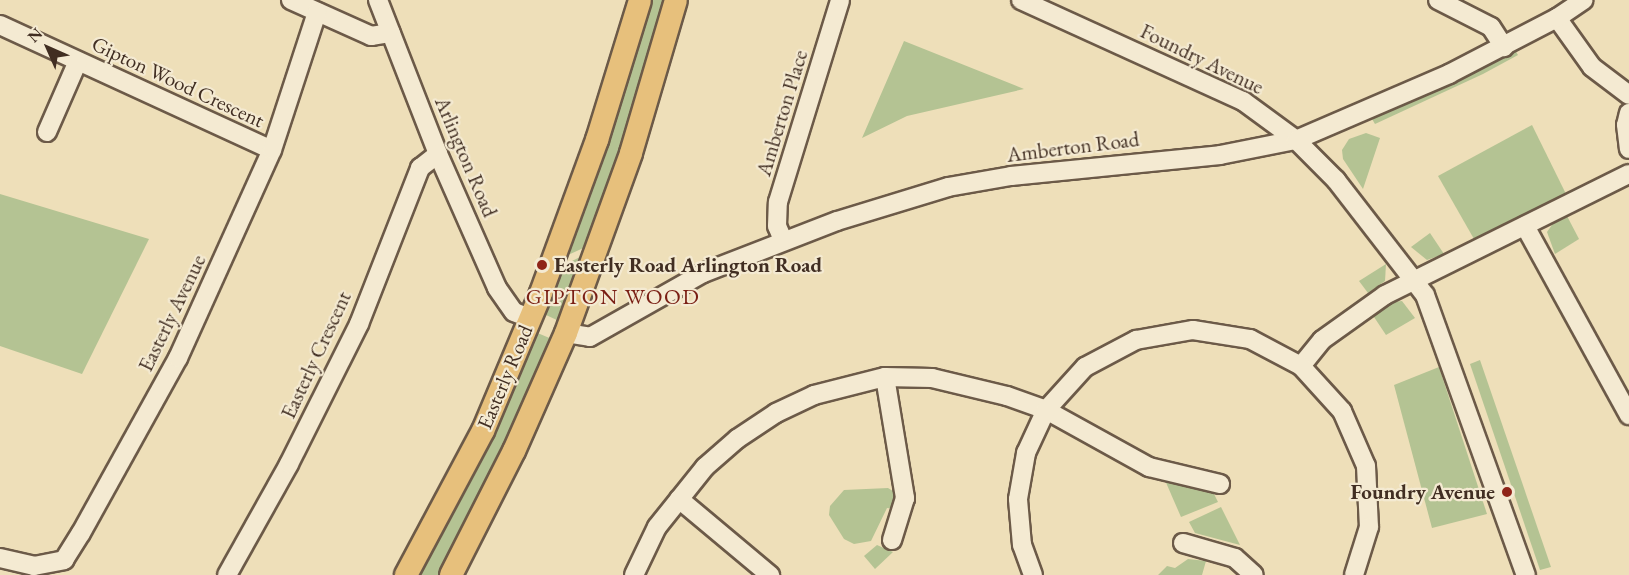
<!DOCTYPE html>
<html>
<head>
<meta charset="utf-8">
<style>
	body { margin:0 }
	#map { position:relative; width:1629px; height:575px; overflow:hidden; background:#eedfb9; font-family:"EB Garamond",serif }
	div>[style] { position:absolute }
	.green>* { inset:0; background:#b4c393 }
	.roads { filter:drop-shadow(2px 0 #6c5a48) drop-shadow(-2px 0 #6c5a48) drop-shadow(0 2px #6c5a48) drop-shadow(0 -2px #6c5a48) }
	.minor>* { height:18px; margin:-9px; padding:0 9px; transform-origin:9px; border-radius:9px; background:#f4ead2 }
	.major>* { height:22px; margin:-11px; padding:0 11px; transform-origin:11px; border-radius:11px; background:#e7c07c }
	.dots>* { width:16px; height:16px; translate:-50% -50%; box-sizing:border-box; border:3px solid #f4ead2; border-radius:50% }
	span { translate:-50% -50%; white-space:nowrap; text-align:center; line-height:1.15; -webkit-text-stroke:4.5px #f4ead2; paint-order:stroke }
	.street-label { font-size:21px; color:#412e22 }
	.poi-label { font-size:21px; color:#412e22; font-weight:700 }
	.left { translate:0 -50%; text-align:left }
	.right { translate:-100% -50%; text-align:right }
	.neighbourhood-label { font-size:22px; color:#7a1f14; letter-spacing:1.5px }
	.north { position:absolute; left:18px; top:18px; width:60px; height:60px; -webkit-text-stroke:4px #f4ead2; paint-order:stroke; rotate:315deg; font-size:16px; font-weight:700; line-height:24px; text-align:center; color:#412e22 }
	.north::after { content:''; display:block; margin:auto; width:21px; height:27px; background:#412e22; clip-path:polygon(50% 0,100% 100%,50% 72%,0 100%) }
</style>
</head>
<body>
<div id="map">
	<div class="green">
		<i style="clip-path:polygon(645px 0,669px 0,590px 245px,568px 255px)"></i>
		<i style="clip-path:polygon(904px 41px,1024px 89px,907px 116px,862px 138px)"></i>
		<i style="clip-path:polygon(1515px 50px,1518px 55px,1483px 74px,1375px 124px,1372px 119px)"></i>
		<i style="clip-path:polygon(1532px 125px,1566px 194px,1474px 239px,1438px 176px)"></i>
		<i style="clip-path:polygon(1366px 133px,1380px 138px,1363px 189px,1343px 159px,1342px 150px,1349px 139px)"></i>
		<i style="clip-path:polygon(0 194px,149px 239px,82px 374px,0 346px)"></i>
		<i style="clip-path:polygon(1567px 216px,1579px 239px,1555px 254px,1547px 232px,1554px 222px)"></i>
		<i style="clip-path:polygon(1430px 233px,1444px 254px,1427px 260px,1411px 247px)"></i>
		<i style="clip-path:polygon(580px 257px,583px 257px,559px 321px,546px 315px,560px 267px)"></i>
		<i style="clip-path:polygon(1386px 264px,1385px 281px,1368px 293px,1359px 281px)"></i>
		<i style="clip-path:polygon(1402px 301px,1415px 318px,1386px 335px,1372px 314px,1393px 302px)"></i>
		<i style="clip-path:polygon(535px 332px,552px 339px,507px 444px,440px 575px,416px 575px)"></i>
		<i style="clip-path:polygon(1480px 360px,1551px 567px,1540px 570px,1470px 364px)"></i>
		<i style="clip-path:polygon(1439px 367px,1487px 514px,1432px 528px,1394px 385px)"></i>
		<i style="clip-path:polygon(1164px 478px,1213px 492px,1218px 502px,1181px 517px)"></i>
		<i style="clip-path:polygon(888px 488px,896px 493px,897px 509px,887px 508px,871px 541px,854px 544px,844px 539px,829px 515px,830px 506px,844px 490px)"></i>
		<i style="clip-path:polygon(1221px 507px,1240px 545px,1195px 533px,1189px 522px)"></i>
		<i style="clip-path:polygon(877px 545px,893px 552px,875px 569px,864px 556px)"></i>
		<i style="clip-path:polygon(1188px 559px,1206px 561px,1202px 575px,1158px 575px,1167px 566px,1175px 568px)"></i>
	</div>
	<div class="roads">
		<div class="minor">
			<i style="left:291px;top:0;width:88px;rotate:24.2deg"></i>
			<i style="left:371px;top:36px;width:20px;rotate:-9deg"></i>
			<i style="left:378px;top:0;width:165px;rotate:68.7deg"></i>
			<i style="left:438px;top:154px;width:146px;rotate:66.2deg"></i>
			<i style="left:497px;top:288px;width:29px;rotate:55deg"></i>
			<i style="left:514px;top:312px;width:17px;rotate:21deg"></i>
			<i style="left:1021px;top:0;width:244px;rotate:24.5deg"></i>
			<i style="left:1243px;top:101px;width:66px;rotate:36.3deg"></i>
			<i style="left:1296px;top:140px;width:57px;rotate:45deg"></i>
			<i style="left:1336px;top:180px;width:145px;rotate:52.3deg"></i>
			<i style="left:1425px;top:295px;width:298px;rotate:70.2deg"></i>
			<i style="left:1438px;top:0;width:59px;rotate:27deg"></i>
			<i style="left:1491px;top:27px;width:24px;rotate:57deg"></i>
			<i style="left:1557px;top:18px;width:60px;rotate:54.5deg"></i>
			<i style="left:1592px;top:67px;width:46px;rotate:37.1deg"></i>
			<i style="left:0;top:25px;width:299px;rotate:24.7deg"></i>
			<i style="left:1629px;top:113px;width:12px;rotate:104deg"></i>
			<i style="left:1626px;top:125px;width:24px;rotate:83deg"></i>
			<i style="left:47px;top:132px;width:77px;rotate:-66.4deg"></i>
			<i style="left:1525px;top:226px;width:216px;rotate:61.2deg"></i>
			<i style="left:783px;top:240px;width:15px;rotate:-113deg"></i>
			<i style="left:777px;top:226px;width:24px;rotate:-88deg"></i>
			<i style="left:778px;top:202px;width:211px;rotate:-72.9deg"></i>
			<i style="left:566px;top:333px;width:24px;rotate:9deg"></i>
			<i style="left:590px;top:337px;width:130px;rotate:-29.5deg"></i>
			<i style="left:703px;top:273px;width:144px;rotate:-21.2deg"></i>
			<i style="left:837px;top:221px;width:116px;rotate:-17deg"></i>
			<i style="left:948px;top:187px;width:64px;rotate:-9.9deg"></i>
			<i style="left:1011px;top:176px;width:210px;rotate:-5.7deg"></i>
			<i style="left:1220px;top:155px;width:77px;rotate:-11.2deg"></i>
			<i style="left:1296px;top:140px;width:167px;rotate:-23.3deg"></i>
			<i style="left:1449px;top:74px;width:122px;rotate:-27.4deg"></i>
			<i style="left:1557px;top:18px;width:32px;rotate:-34deg"></i>
			<i style="left:1301px;top:366px;width:33px;rotate:-51deg"></i>
			<i style="left:1322px;top:340px;width:77px;rotate:-35.5deg"></i>
			<i style="left:1385px;top:295px;width:272px;rotate:-26.4deg"></i>
			<i style="left:885px;top:377px;width:123px;rotate:80.6deg"></i>
			<i style="left:905px;top:498px;width:44px;rotate:107.2deg"></i>
			<i style="left:679px;top:499px;width:119px;rotate:39.9deg"></i>
			<i style="left:1183px;top:543px;width:54px;rotate:16.1deg"></i>
			<i style="left:1235px;top:558px;width:25px;rotate:42deg"></i>
			<i style="left:0;top:558px;width:35px;rotate:13deg"></i>
			<i style="left:34px;top:566px;width:31px;rotate:-11deg"></i>
			<i style="left:64px;top:560px;width:32px;rotate:-58deg"></i>
			<i style="left:81px;top:533px;width:200px;rotate:-61deg"></i>
			<i style="left:178px;top:358px;width:228px;rotate:-65.7deg"></i>
			<i style="left:272px;top:150px;width:145px;rotate:-71.9deg"></i>
			<i style="left:227px;top:575px;width:127px;rotate:-60.8deg"></i>
			<i style="left:289px;top:464px;width:157px;rotate:-63.4deg"></i>
			<i style="left:359px;top:324px;width:168px;rotate:-68.6deg"></i>
			<i style="left:420px;top:168px;width:23px;rotate:-38deg"></i>
			<i style="left:634px;top:575px;width:53px;rotate:-64.4deg"></i>
			<i style="left:657px;top:527px;width:77px;rotate:-51.3deg"></i>
			<i style="left:705px;top:467px;width:43px;rotate:-41.2deg"></i>
			<i style="left:737px;top:439px;width:47px;rotate:-33.7deg"></i>
			<i style="left:776px;top:413px;width:42px;rotate:-25.3deg"></i>
			<i style="left:814px;top:395px;width:73px;rotate:-14.2deg"></i>
			<i style="left:885px;top:377px;width:47px;rotate:1.2deg"></i>
			<i style="left:932px;top:378px;width:77px;rotate:13.5deg"></i>
			<i style="left:1007px;top:396px;width:41px;rotate:19.7deg"></i>
			<i style="left:1046px;top:410px;width:118px;rotate:29deg"></i>
			<i style="left:1149px;top:467px;width:73px;rotate:13.5deg"></i>
			<i style="left:1033px;top:575px;width:32px;rotate:-110deg"></i>
			<i style="left:1022px;top:545px;width:46px;rotate:-95deg"></i>
			<i style="left:1018px;top:499px;width:47px;rotate:-80.1deg"></i>
			<i style="left:1026px;top:453px;width:47px;rotate:-65.1deg"></i>
			<i style="left:1046px;top:410px;width:58px;rotate:-47.8deg"></i>
			<i style="left:1085px;top:367px;width:58px;rotate:-27.9deg"></i>
			<i style="left:1136px;top:340px;width:58px;rotate:-10deg"></i>
			<i style="left:1193px;top:330px;width:58px;rotate:9deg"></i>
			<i style="left:1250px;top:339px;width:58px;rotate:27.9deg"></i>
			<i style="left:1301px;top:366px;width:61px;rotate:47.7deg"></i>
			<i style="left:1342px;top:411px;width:60px;rotate:66.4deg"></i>
			<i style="left:1366px;top:466px;width:61px;rotate:87.2deg"></i>
			<i style="left:1369px;top:527px;width:50px;rotate:107.4deg"></i>
		</div>
		<div class="major">
			<i style="left:406px;top:575px;width:163px;rotate:-61.9deg"></i>
			<i style="left:483px;top:431px;width:150px;rotate:-67.2deg"></i>
			<i style="left:541px;top:293px;width:163px;rotate:-69.9deg"></i>
			<i style="left:597px;top:140px;width:146px;rotate:-72.9deg"></i>
			<i style="left:451px;top:575px;width:139px;rotate:-63.1deg"></i>
			<i style="left:514px;top:451px;width:129px;rotate:-66.2deg"></i>
			<i style="left:566px;top:333px;width:191px;rotate:-70.1deg"></i>
			<i style="left:631px;top:153px;width:159px;rotate:-73.6deg"></i>
		</div>
	</div>
	<div class="dots">
		<i style="left:542px;top:265px;background:#8f2418"></i>
		<i style="left:1507px;top:492px;background:#8f2418"></i>
	</div>
	<div class="street-label">
		<span style="left:1202px;top:59px;rotate:26deg">Foundry Avenue</span>
		<span style="left:178px;top:82px;rotate:25deg">Gipton Wood Crescent</span>
		<span style="left:782px;top:113px;rotate:-73deg">Amberton Place</span>
		<span style="left:1073px;top:147px;rotate:-7deg">Amberton Road</span>
		<span style="left:466px;top:157px;rotate:67deg">Arlington Road</span>
		<span style="left:172px;top:313px;rotate:-64deg">Easterly Avenue</span>
		<span style="left:316px;top:355px;rotate:-65deg">Easterly Crescent</span>
		<span style="left:505px;top:377px;rotate:-67deg">Easterly Road</span>
	</div>
	<div class="poi-label">
		<span class="left" style="left:554px;top:265px">Easterly Road Arlington Road</span>
		<span class="right" style="left:1495px;top:492px">Foundry Avenue</span>
	</div>
	<div class="neighbourhood-label">
		<span style="left:613px;top:297px">GIPTON WOOD</span>
	</div>
	<div class="north">N</div>
</div>
</body>
</html>
